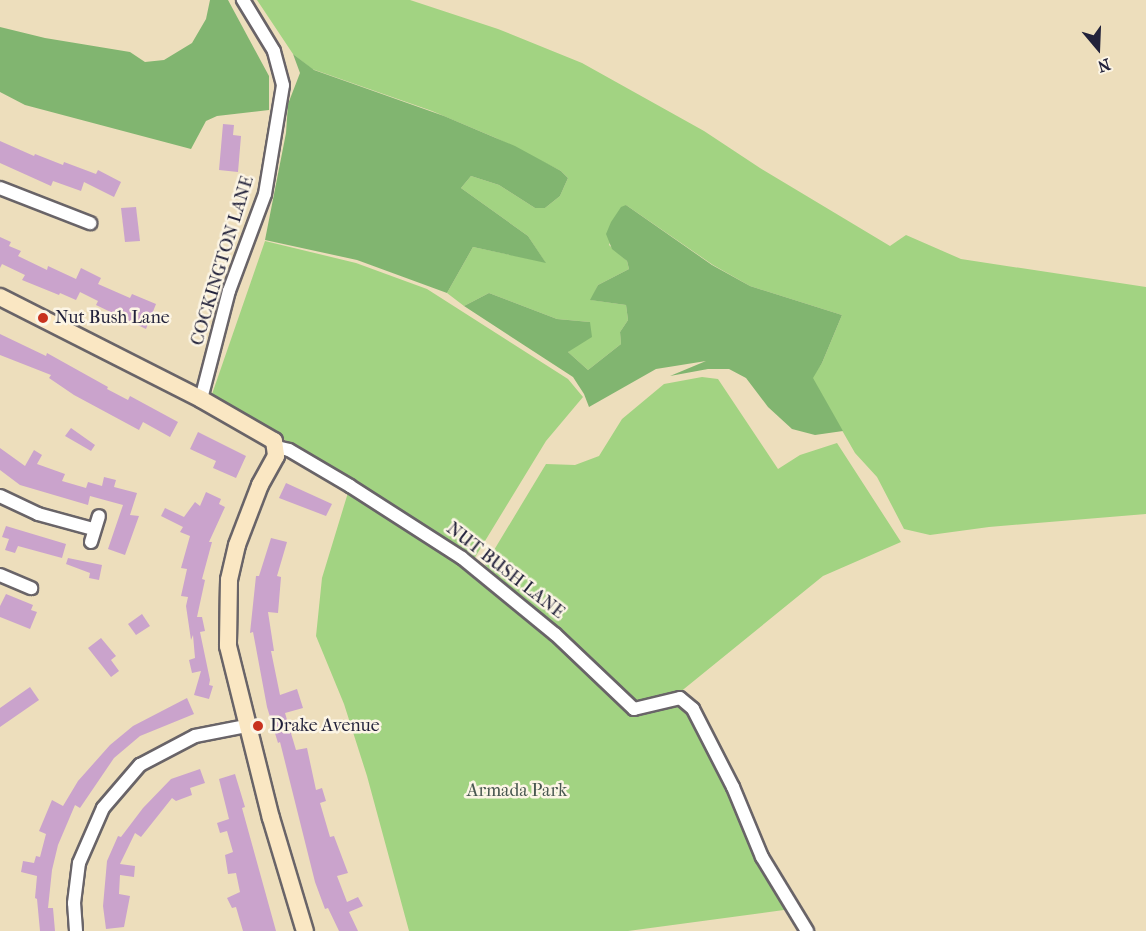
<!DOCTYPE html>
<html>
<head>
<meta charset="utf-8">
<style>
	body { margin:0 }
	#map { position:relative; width:1146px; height:931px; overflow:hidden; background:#eddebc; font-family:"IM FELL French Canon",serif }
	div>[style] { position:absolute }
	.green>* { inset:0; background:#a2d382 }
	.forest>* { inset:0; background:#81b570 }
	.building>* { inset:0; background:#caa3cc }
	.roads { filter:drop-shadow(2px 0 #696468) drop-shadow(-2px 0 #696468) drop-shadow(0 2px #696468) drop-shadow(0 -2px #696468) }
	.street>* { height:12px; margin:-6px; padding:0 6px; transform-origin:6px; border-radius:6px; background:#fff }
	.secondary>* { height:16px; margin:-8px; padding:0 8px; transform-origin:8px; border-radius:8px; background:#fae7c3 }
	.dots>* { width:16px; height:16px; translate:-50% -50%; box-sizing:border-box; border:3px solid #fcf5e5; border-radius:50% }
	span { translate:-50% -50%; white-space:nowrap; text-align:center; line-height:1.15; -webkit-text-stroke:5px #fcf5e5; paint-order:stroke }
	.street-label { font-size:18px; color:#22223b }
	.poi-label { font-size:18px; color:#22223b }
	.left { translate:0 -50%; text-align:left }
	.park-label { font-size:18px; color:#485750 }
	.north { position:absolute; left:1068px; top:18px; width:60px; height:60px; -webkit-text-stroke:4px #fcf5e5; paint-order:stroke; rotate:161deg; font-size:16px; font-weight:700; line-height:24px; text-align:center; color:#22223b }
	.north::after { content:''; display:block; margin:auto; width:21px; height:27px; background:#22223b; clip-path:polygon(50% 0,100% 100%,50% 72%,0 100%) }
</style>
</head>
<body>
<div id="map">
	<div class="green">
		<i style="clip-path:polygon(257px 0,410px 0,498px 29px,582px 63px,704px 131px,760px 168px,890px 246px,906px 235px,961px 259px,1146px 287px,1146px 514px,989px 527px,930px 535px,904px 529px,877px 477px,855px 453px,812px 378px,822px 363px,842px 315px,750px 286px,713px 265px,626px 205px,609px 245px,627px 261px,629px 269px,598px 285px,591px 300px,626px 305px,628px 320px,620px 332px,621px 344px,588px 370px,568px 352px,590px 322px,557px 319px,489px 293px,464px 306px,447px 293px,473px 247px,545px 262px,528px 236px,461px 188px,471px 176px,499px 185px,535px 208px,545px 208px,560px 196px,568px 178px,561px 171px,496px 138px,432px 111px,312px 69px,293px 54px)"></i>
		<i style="clip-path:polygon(265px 241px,356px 263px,427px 289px,568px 379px,583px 397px,546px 441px,474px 559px,366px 487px,211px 397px)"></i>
		<i style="clip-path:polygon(702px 377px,718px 379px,778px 469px,800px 455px,837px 443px,901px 542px,823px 576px,679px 693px,634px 701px,485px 565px,546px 464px,575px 465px,599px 456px,622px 419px,664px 384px)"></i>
		<i style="clip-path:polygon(350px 486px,462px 558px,634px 709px,680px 698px,693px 709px,791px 909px,628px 931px,409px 931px,367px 776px,344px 704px,316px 636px,322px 578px)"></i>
	</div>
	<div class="forest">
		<i style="clip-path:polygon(210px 0,228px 0,269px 76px,269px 110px,217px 116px,206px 121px,191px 149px,25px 105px,0 92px,0 27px,45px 38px,130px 52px,145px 62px,164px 60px,192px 43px,206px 19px)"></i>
		<i style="clip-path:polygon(293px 54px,314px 70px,444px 116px,515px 146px,561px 171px,568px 178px,560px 196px,545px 208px,535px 208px,499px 185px,471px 176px,461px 188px,528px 236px,546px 263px,473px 247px,447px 293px,357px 260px,265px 240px,286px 133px,288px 104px,300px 73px)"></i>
		<i style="clip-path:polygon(626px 205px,712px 265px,750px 286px,842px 315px,822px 363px,813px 378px,843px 431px,815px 435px,792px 429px,768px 407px,746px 378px,729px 369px,708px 369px,670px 376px,706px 361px,656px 369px,589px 407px,584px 394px,573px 377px,464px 306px,489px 293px,557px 319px,590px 322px,592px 337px,568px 352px,588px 370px,621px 344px,620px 332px,628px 320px,626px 305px,590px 300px,598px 285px,629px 269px,627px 261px,612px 249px,606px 234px,611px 222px,621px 207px)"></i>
	</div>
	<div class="building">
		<i style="clip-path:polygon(223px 124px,234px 125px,233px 135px,241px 136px,238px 172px,219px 170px)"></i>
		<i style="clip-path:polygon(0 141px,34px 156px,35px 154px,63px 165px,64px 162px,96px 174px,98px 170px,121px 182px,114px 197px,84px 182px,81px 191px,53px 181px,51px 186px,0 163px)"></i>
		<i style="clip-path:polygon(136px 207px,140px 241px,125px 242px,121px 208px)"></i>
		<i style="clip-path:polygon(0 237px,11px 242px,9px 246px,21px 251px,18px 256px,47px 270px,48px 266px,76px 279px,81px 268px,101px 278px,98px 284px,130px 298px,132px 294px,156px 304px,146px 329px,96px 305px,98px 301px,80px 292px,76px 300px,60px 293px,59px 295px,22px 280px,25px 275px,2px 264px,0 268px)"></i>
		<i style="clip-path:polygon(0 334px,46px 356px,47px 353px,108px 387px,107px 389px,128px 400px,130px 396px,178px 422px,170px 437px,143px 422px,139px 430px,74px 395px,49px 378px,51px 375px,0 355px)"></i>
		<i style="clip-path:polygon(71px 428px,95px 445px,91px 451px,65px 436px)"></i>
		<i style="clip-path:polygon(198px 432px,246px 456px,236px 478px,213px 468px,216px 461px,190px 449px)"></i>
		<i style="clip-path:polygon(0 448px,25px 466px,34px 450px,42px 455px,37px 464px,65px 474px,62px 481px,86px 488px,88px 482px,102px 486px,104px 477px,116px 480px,114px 487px,137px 493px,130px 515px,139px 516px,125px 555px,108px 549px,123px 505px,90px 496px,88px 505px,20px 485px,0 470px)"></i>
		<i style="clip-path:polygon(286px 483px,332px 504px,326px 516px,279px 498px)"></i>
		<i style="clip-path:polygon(206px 492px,221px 499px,219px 504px,225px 507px,209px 542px,212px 542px,202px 579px,205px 580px,197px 617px,202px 617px,205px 631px,200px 632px,210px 680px,209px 685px,213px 686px,209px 699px,194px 695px,201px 671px,192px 673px,189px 660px,195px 658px,193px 635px,191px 640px,186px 606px,188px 597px,181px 596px,187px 569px,181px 568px,190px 536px,180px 532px,183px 527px,161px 516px,165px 508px,184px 517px,195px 502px,200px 506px)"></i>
		<i style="clip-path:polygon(6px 526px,66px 544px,62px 558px,18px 546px,15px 553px,5px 550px,9px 539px,2px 537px)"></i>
		<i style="clip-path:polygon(271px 538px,287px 542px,277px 576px,281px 577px,278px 613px,268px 612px,274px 651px,271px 651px,280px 695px,297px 689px,303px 708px,285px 713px,296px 750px,307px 748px,316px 790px,322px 788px,326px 801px,320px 803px,330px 837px,334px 836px,348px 873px,337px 876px,347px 902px,358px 897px,363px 906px,349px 912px,358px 931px,339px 931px,328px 908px,325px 909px,315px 882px,280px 742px,278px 743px,267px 707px,253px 632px,250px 633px,256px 576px,259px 576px)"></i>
		<i style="clip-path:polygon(68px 558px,102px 565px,99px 580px,89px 578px,90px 573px,66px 564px)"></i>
		<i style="clip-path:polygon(6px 594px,33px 605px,31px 610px,37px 612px,30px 629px,0 617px,0 606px)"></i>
		<i style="clip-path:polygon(142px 614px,150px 626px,136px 635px,128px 624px)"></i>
		<i style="clip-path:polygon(101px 638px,116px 656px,111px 660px,119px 671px,111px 677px,88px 648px)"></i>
		<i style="clip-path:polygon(30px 687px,39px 700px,0 727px,0 708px)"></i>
		<i style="clip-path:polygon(187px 698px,194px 714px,140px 736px,114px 758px,80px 808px,75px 805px,58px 845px,52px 870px,48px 908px,53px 908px,55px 931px,40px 931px,37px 899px,35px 898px,37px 876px,21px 872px,23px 861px,34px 863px,36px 856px,40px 857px,46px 834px,39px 831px,52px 800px,63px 806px,78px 781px,110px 745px,133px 726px)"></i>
		<i style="clip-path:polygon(200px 769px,205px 783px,190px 788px,192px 795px,176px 801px,172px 798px,141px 837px,135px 833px,120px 864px,135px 866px,134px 877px,120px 875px,119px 894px,130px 896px,124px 927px,106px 929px,103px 906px,107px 861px,118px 836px,121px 837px,143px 808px,171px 779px)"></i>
		<i style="clip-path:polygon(235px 774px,245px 807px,242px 808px,276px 931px,243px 931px,236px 907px,232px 908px,227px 898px,240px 892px,236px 873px,228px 874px,225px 855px,233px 852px,227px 831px,220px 833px,217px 823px,229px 819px,219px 779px)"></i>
	</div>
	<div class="roads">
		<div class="street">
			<i style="left:0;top:188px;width:97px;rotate:21.3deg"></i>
			<i style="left:201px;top:399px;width:112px;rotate:-75.5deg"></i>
			<i style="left:229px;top:291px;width:103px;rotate:-69.6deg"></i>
			<i style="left:265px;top:194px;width:110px;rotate:-80.6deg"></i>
			<i style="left:283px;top:85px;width:35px;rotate:-105deg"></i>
			<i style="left:274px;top:51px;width:60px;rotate:-121.3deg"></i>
			<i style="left:277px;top:447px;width:12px;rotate:14deg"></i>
			<i style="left:289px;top:450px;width:71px;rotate:30.5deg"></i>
			<i style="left:350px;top:486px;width:133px;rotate:32.7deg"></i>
			<i style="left:462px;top:558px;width:120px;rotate:39.3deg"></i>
			<i style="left:555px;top:634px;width:109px;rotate:43.5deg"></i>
			<i style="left:634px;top:709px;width:47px;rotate:-13.4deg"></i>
			<i style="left:680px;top:698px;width:17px;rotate:40deg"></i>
			<i style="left:693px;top:709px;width:88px;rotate:62.9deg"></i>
			<i style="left:733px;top:787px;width:76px;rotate:67.5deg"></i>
			<i style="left:762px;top:857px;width:87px;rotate:58.7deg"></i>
			<i style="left:0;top:496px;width:42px;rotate:25.3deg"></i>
			<i style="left:38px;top:514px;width:57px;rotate:15.3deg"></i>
			<i style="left:91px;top:542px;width:27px;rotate:-73deg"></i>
			<i style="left:0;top:575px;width:34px;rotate:23deg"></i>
			<i style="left:76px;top:931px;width:28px;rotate:-94deg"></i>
			<i style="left:74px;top:903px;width:40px;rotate:-82.9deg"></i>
			<i style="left:79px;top:863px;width:60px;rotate:-66.4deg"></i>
			<i style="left:103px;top:808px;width:57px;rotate:-49.3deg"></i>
			<i style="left:140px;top:765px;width:62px;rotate:-27.8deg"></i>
			<i style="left:195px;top:736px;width:52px;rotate:-11.1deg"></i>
		</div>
		<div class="secondary">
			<i style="left:0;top:297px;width:225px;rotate:26.9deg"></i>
			<i style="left:201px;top:399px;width:84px;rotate:29.9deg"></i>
			<i style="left:274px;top:441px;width:15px;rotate:82deg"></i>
			<i style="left:276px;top:456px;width:33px;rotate:119deg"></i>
			<i style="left:260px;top:485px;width:64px;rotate:111deg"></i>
			<i style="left:237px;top:545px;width:36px;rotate:103deg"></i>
			<i style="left:229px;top:580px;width:66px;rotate:90.9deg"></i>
			<i style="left:228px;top:646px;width:177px;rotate:76deg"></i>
			<i style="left:271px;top:818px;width:118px;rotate:73.3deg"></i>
		</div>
	</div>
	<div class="dots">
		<i style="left:43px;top:318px;background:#c8321e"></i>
		<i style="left:258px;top:726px;background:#c8321e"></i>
	</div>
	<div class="street-label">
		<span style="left:223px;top:261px;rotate:-73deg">COCKINGTON LANE</span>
		<span style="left:505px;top:571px;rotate:38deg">NUT BUSH LANE</span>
	</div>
	<div class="poi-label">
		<span class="left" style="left:55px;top:318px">Nut Bush Lane</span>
		<span class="left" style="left:270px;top:726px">Drake Avenue</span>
	</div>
	<div class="park-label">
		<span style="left:517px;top:791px">Armada Park</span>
	</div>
	<div class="north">N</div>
</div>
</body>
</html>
